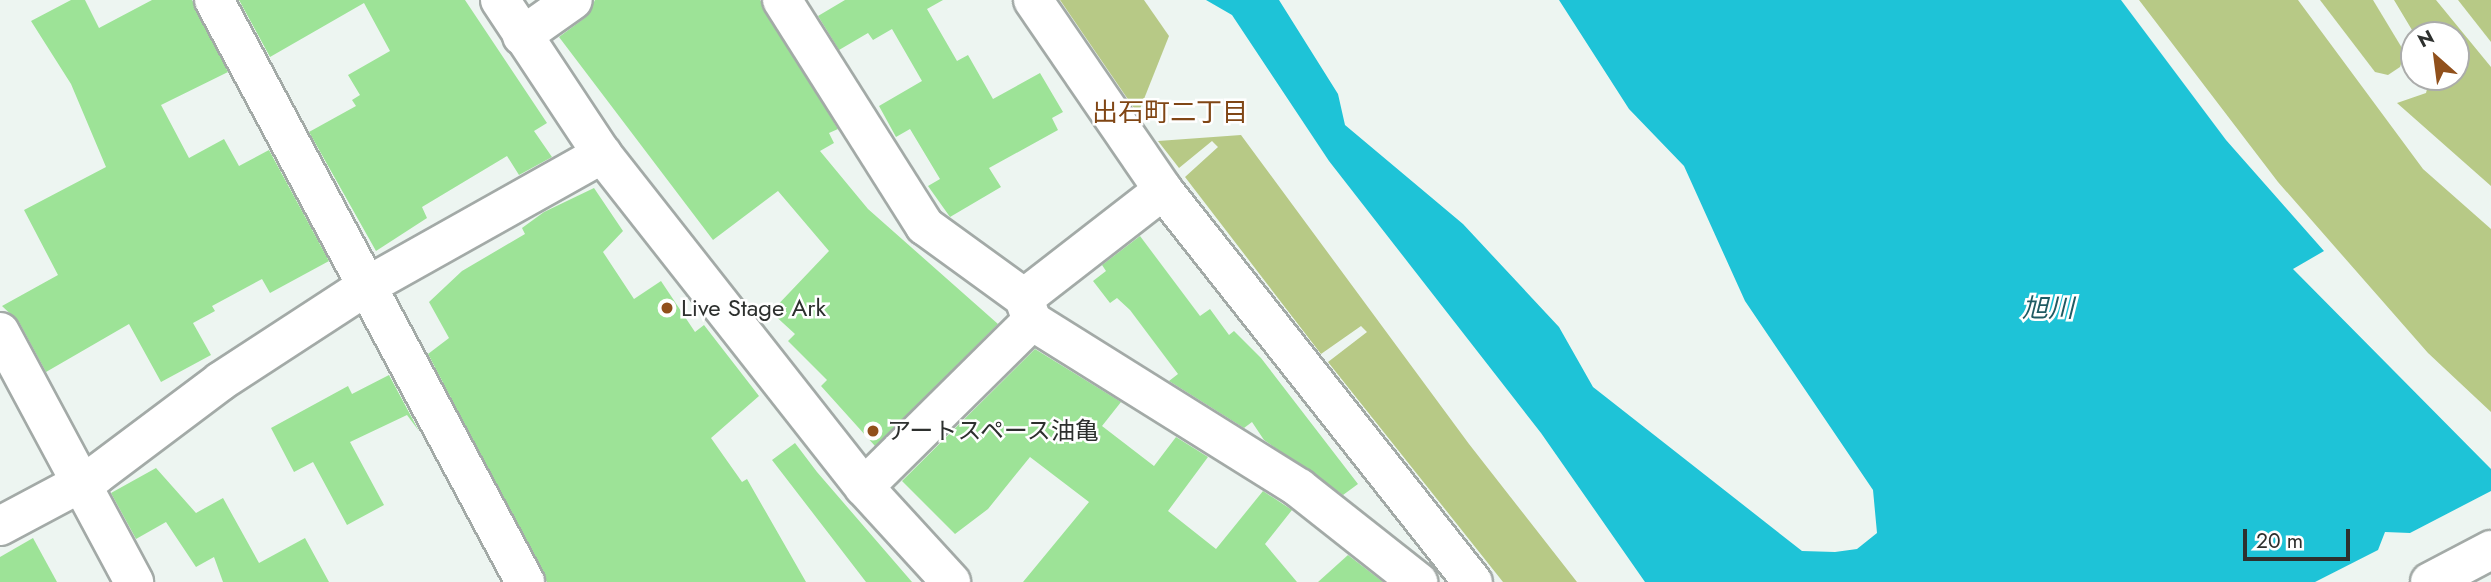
<!DOCTYPE html>
<html>
<head>
<meta charset="utf-8">
<style>
	body { margin:0 }
	#map { position:relative; width:2491px; height:582px; overflow:hidden; background:#edf5f1; font-family:Jost,"Noto Sans JP",sans-serif }
	div>[style] { position:absolute }
	.green>* { inset:0; background:#b7c986 }
	.water>* { inset:0; background:#1ec3d7 }
	.pier>* { inset:0; background:#edf5f1 }
	.building>* { inset:0; background:#9de397 }
	.roads { filter:drop-shadow(2px 0 #a3aaa7) drop-shadow(-2px 0 #a3aaa7) drop-shadow(0 2px #a3aaa7) drop-shadow(0 -2px #a3aaa7) }
	.minor>* { height:38px; margin:-19px; padding:0 19px; transform-origin:19px; border-radius:19px; background:#fff }
	.major>* { height:38px; margin:-19px; padding:0 19px; transform-origin:19px; border-radius:19px; background:#fff }
	.dots>* { width:19px; height:19px; translate:-50% -50%; box-sizing:border-box; border:4px solid #fff; border-radius:50% }
	span { translate:-50% -50%; white-space:nowrap; text-align:center; line-height:1.15; -webkit-text-stroke:5px #fff; paint-order:stroke }
	.poi-label { font-size:24px; color:#2d302e }
	.left { translate:0 -50%; text-align:left }
	.neighbourhood-label { font-size:26px; color:#804615 }
	.water-label { font-size:26px; color:#1f5b63; font-style:italic }
	.north { position:absolute; left:2400px; top:21px; width:70px; height:70px; box-sizing:border-box; background:#fff; border:2px solid #abacab; border-radius:50%; rotate:332deg; font-size:19px; font-weight:700; line-height:28px; text-align:center; color:#2d302e }
	.north::after { content:''; display:block; margin:auto; width:24px; height:32px; background:#90501b; clip-path:polygon(50% 0,100% 100%,50% 72%,0 100%) }
	.scale { position:absolute; left:2243px; top:529px; width:107px; height:32px; box-sizing:border-box; border:4px solid #2d302e; border-top:0; padding-left:9px; font-size:21px; line-height:24px; white-space:nowrap; color:#2d302e; -webkit-text-stroke:5px #fff; paint-order:stroke }
</style>
</head>
<body>
<div id="map">
	<div class="green">
		<i style="clip-path:polygon(1060px 0,1144px 0,1169px 36px,1138px 114px)"></i>
		<i style="clip-path:polygon(2139px 0,2298px 0,2423px 169px,2491px 229px,2491px 412px,2428px 353px,2278px 182px)"></i>
		<i style="clip-path:polygon(2320px 0,2373px 0,2405px 53px,2400px 67px,2388px 75px,2375px 72px)"></i>
		<i style="clip-path:polygon(2394px 0,2436px 0,2491px 67px,2491px 186px,2397px 103px,2426px 93px,2430px 77px,2456px 77px,2456px 35px,2415px 35px)"></i>
		<i style="clip-path:polygon(2458px 0,2491px 0,2491px 42px)"></i>
		<i style="clip-path:polygon(1241px 135px,1469px 444px,1577px 582px,1503px 582px,1328px 362px,1367px 332px,1361px 326px,1321px 354px,1185px 177px,1218px 147px,1212px 141px,1179px 168px,1158px 141px)"></i>
	</div>
	<div class="water">
		<i style="clip-path:polygon(1206px 0,1279px 0,1338px 94px,1345px 125px,1463px 224px,1559px 327px,1593px 387px,1802px 551px,1835px 552px,1857px 549px,1877px 533px,1873px 490px,1745px 301px,1684px 166px,1629px 109px,1559px 0,2121px 0,2226px 140px,2324px 251px,2293px 269px,2491px 469px,2491px 569px,2467px 582px,1645px 582px,1541px 433px,1329px 161px,1232px 15px)"></i>
	</div>
	<div class="pier">
		<i style="clip-path:polygon(2491px 491px,2491px 573px,2475px 582px,2315px 582px,2378px 550px,2385px 532px,2410px 533px)"></i>
	</div>
	<div class="building">
		<i style="clip-path:polygon(71px 0,85px 0,99px 28px,152px 0,192px 0,228px 72px,161px 105px,189px 158px,224px 139px,239px 166px,269px 150px,329px 261px,270px 293px,262px 279px,212px 306px,215px 311px,193px 323px,211px 355px,161px 382px,129px 324px,46px 372px,19px 322px,2px 306px,58px 275px,24px 210px,106px 167px,71px 84px,31px 21px)"></i>
		<i style="clip-path:polygon(239px 0,465px 0,547px 123px,534px 131px,552px 157px,519px 175px,507px 156px,422px 207px,427px 218px,376px 251px,309px 132px,356px 106px,352px 100px,360px 95px,348px 75px,390px 51px,364px 3px,270px 57px)"></i>
		<i style="clip-path:polygon(595px 0,760px 0,838px 129px,829px 133px,834px 143px,820px 151px,868px 209px,998px 324px,875px 446px,821px 386px,827px 380px,788px 341px,795px 334px,771px 312px,829px 251px,778px 191px,713px 240px,559px 37px,586px 17px)"></i>
		<i style="clip-path:polygon(845px 0,943px 0,927px 9px,957px 61px,968px 55px,993px 99px,1040px 73px,1063px 112px,1052px 118px,1058px 130px,989px 168px,1001px 187px,950px 217px,928px 186px,940px 179px,910px 129px,896px 137px,879px 106px,922px 81px,892px 29px,873px 40px,868px 33px,839px 50px,818px 16px)"></i>
		<i style="clip-path:polygon(594px 188px,623px 231px,603px 252px,634px 299px,661px 281px,695px 332px,704px 325px,759px 396px,711px 438px,742px 482px,747px 479px,806px 582px,547px 582px,428px 354px,449px 338px,429px 302px,462px 271px,525px 234px,522px 228px,544px 212px)"></i>
		<i style="clip-path:polygon(1140px 236px,1200px 316px,1210px 309px,1229px 335px,1234px 331px,1261px 358px,1358px 484px,1343px 495px,1264px 440px,1252px 422px,1244px 428px,1169px 381px,1178px 374px,1130px 310px,1117px 298px,1110px 303px,1093px 281px,1106px 271px,1102px 265px)"></i>
		<i style="clip-path:polygon(1035px 349px,1121px 402px,1102px 426px,1154px 466px,1176px 437px,1208px 457px,1168px 511px,1216px 549px,1263px 491px,1292px 510px,1265px 544px,1297px 582px,1023px 582px,1089px 502px,1030px 457px,988px 509px,955px 534px,902px 481px)"></i>
		<i style="clip-path:polygon(389px 375px,419px 431px,407px 415px,350px 442px,384px 505px,347px 525px,313px 462px,294px 472px,271px 428px,348px 386px,352px 394px)"></i>
		<i style="clip-path:polygon(795px 443px,817px 472px,912px 582px,866px 582px,772px 460px)"></i>
		<i style="clip-path:polygon(156px 468px,196px 513px,223px 498px,259px 563px,305px 538px,329px 582px,223px 582px,214px 557px,196px 567px,166px 522px,136px 539px,111px 493px)"></i>
		<i style="clip-path:polygon(33px 538px,57px 582px,0 582px,0 557px)"></i>
		<i style="clip-path:polygon(1348px 555px,1383px 582px,1318px 582px)"></i>
	</div>
	<div class="roads">
		<div class="minor">
			<i style="left:214px;top:0;width:660px;rotate:61.88deg"></i>
			<i style="left:500px;top:0;width:185px;rotate:56.5deg"></i>
			<i style="left:602px;top:154px;width:424px;rotate:51.8deg"></i>
			<i style="left:864px;top:487px;width:129px;rotate:47.5deg"></i>
			<i style="left:782px;top:0;width:267px;rotate:57.7deg"></i>
			<i style="left:925px;top:226px;width:122px;rotate:36deg"></i>
			<i style="left:1024px;top:298px;width:24px;rotate:71deg"></i>
			<i style="left:1032px;top:321px;width:315px;rotate:32deg"></i>
			<i style="left:1299px;top:488px;width:152px;rotate:38.3deg"></i>
			<i style="left:1033px;top:0;width:230px;rotate:55.6deg"></i>
			<i style="left:1163px;top:190px;width:500px;rotate:51.7deg"></i>
			<i style="left:522px;top:36px;width:62px;rotate:-35.2deg"></i>
			<i style="left:1024px;top:298px;width:176px;rotate:-37.8deg"></i>
			<i style="left:0;top:332px;width:284px;rotate:61.8deg"></i>
			<i style="left:864px;top:487px;width:236px;rotate:-44.7deg"></i>
			<i style="left:0;top:526px;width:109px;rotate:-28deg"></i>
			<i style="left:96px;top:475px;width:156px;rotate:-36.9deg"></i>
			<i style="left:221px;top:381px;width:174px;rotate:-33.1deg"></i>
			<i style="left:367px;top:286px;width:270px;rotate:-29.3deg"></i>
		</div>
		<div class="major">
			<i style="left:2430px;top:582px;width:69px;rotate:-27.7deg"></i>
		</div>
	</div>
	<div class="dots">
		<i style="left:667px;top:308px;background:#90501b"></i>
		<i style="left:873px;top:431px;background:#90501b"></i>
	</div>
	<div class="poi-label">
		<span class="left" style="left:681px;top:308px">Live Stage Ark</span>
		<span class="left" style="left:887px;top:431px">アートスペース油亀</span>
	</div>
	<div class="neighbourhood-label">
		<span style="left:1170px;top:113px">出石町二丁目</span>
	</div>
	<div class="water-label">
		<span style="left:2048px;top:309px">旭川</span>
	</div>
	<div class="north">N</div>
	<div class="scale">20 m</div>
</div>
</body>
</html>
